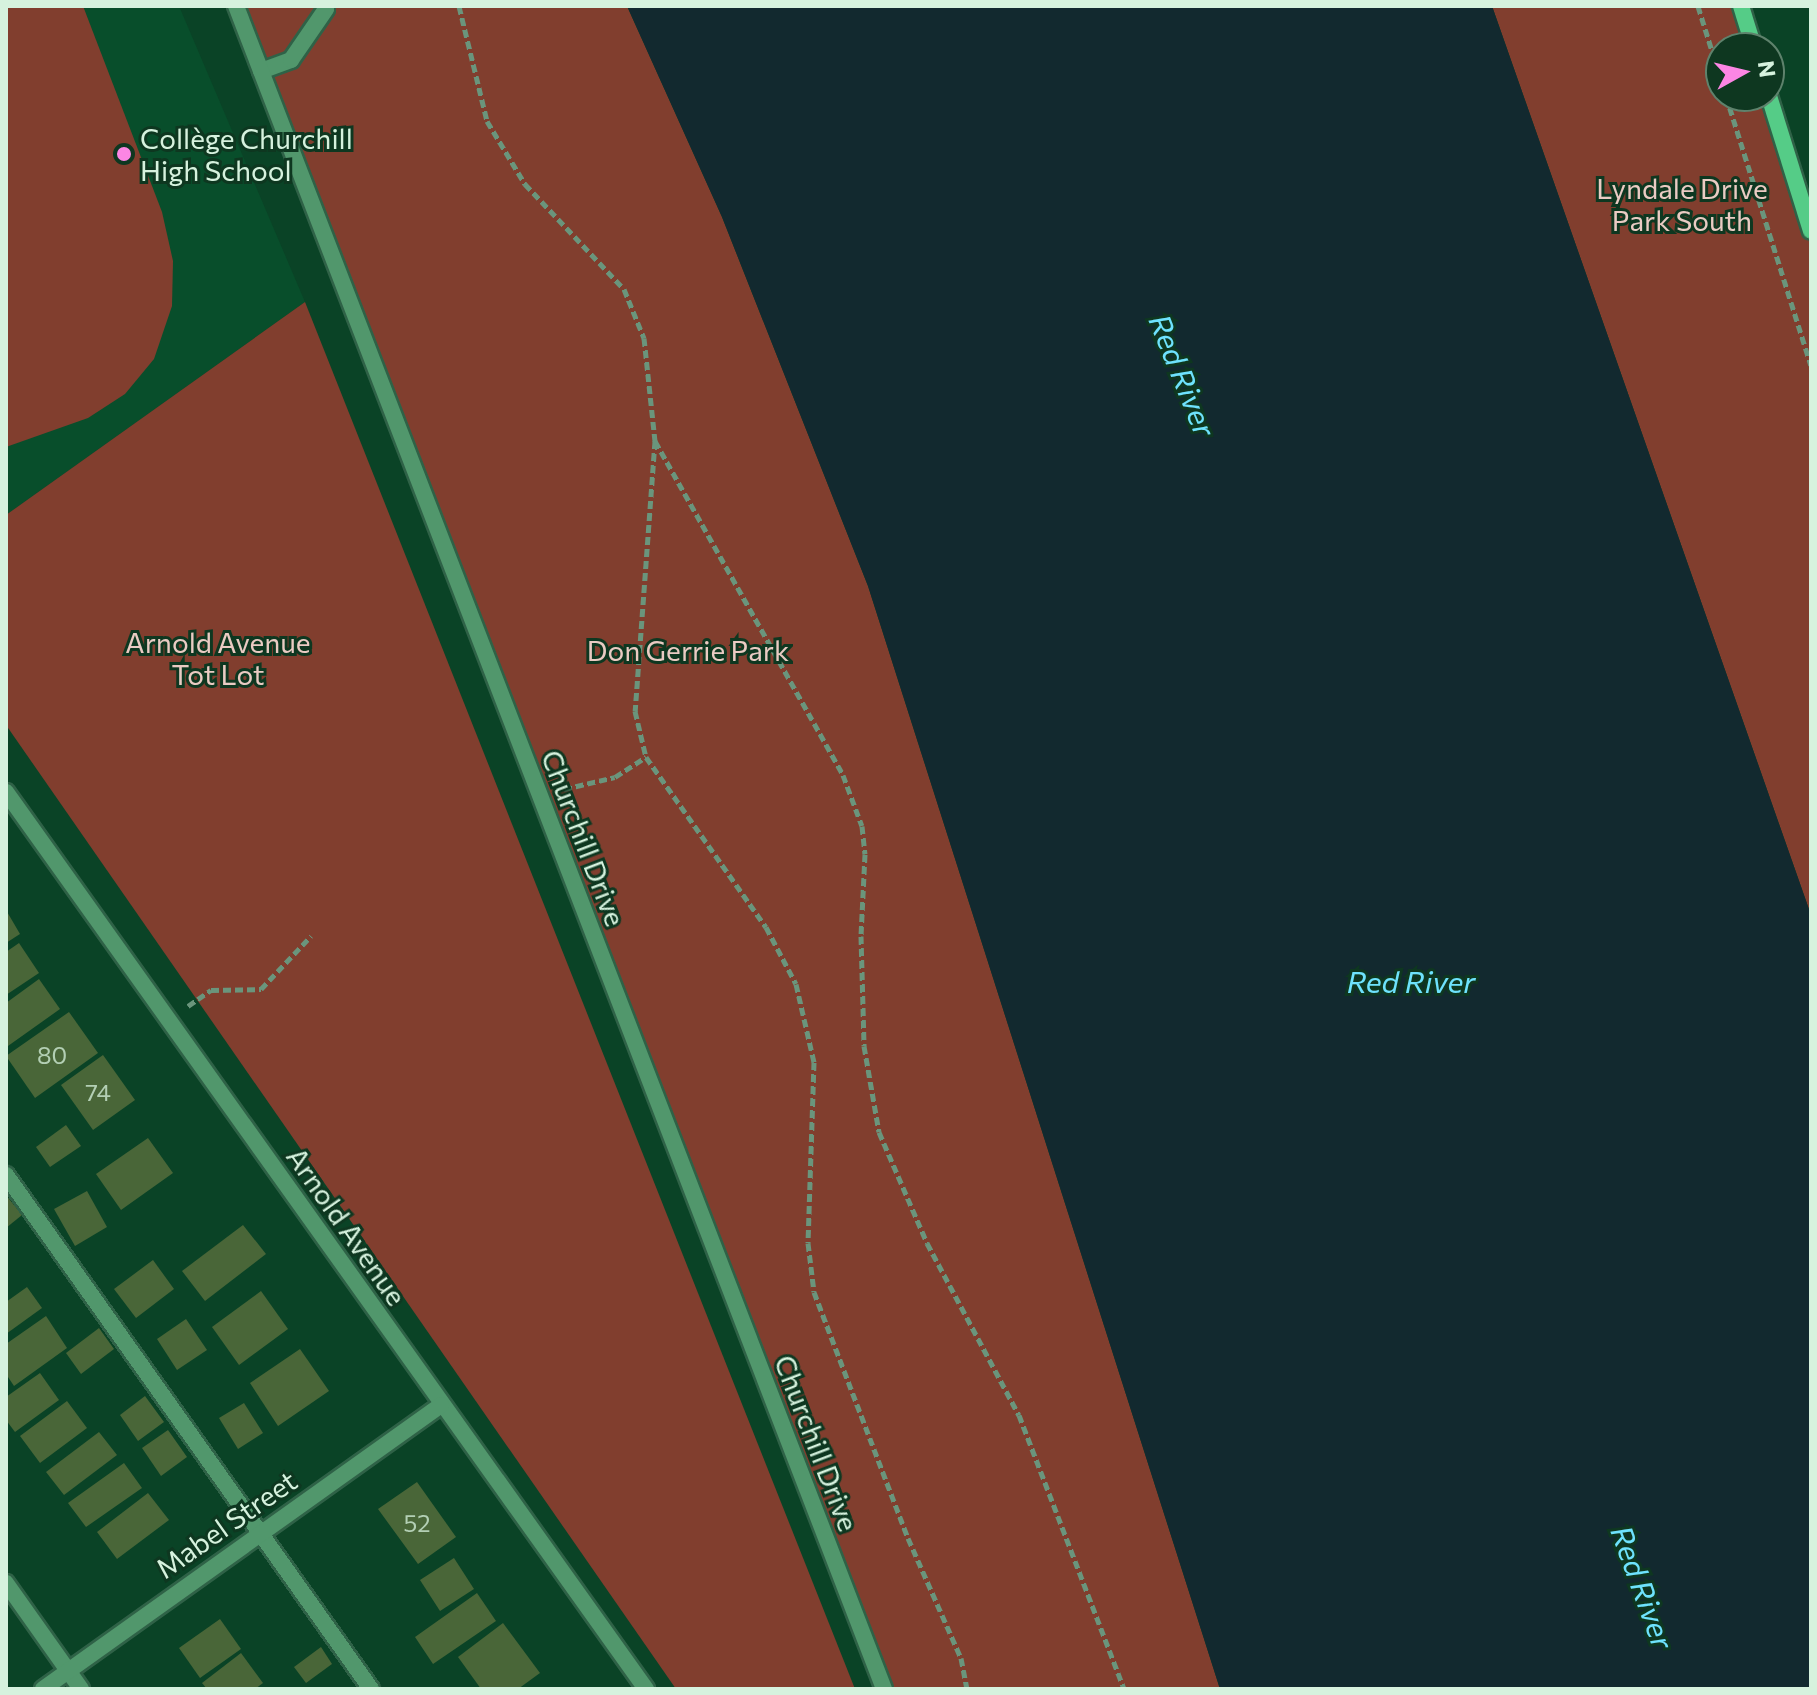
<!DOCTYPE html>
<html>
<head>
<meta charset="utf-8">
<style>
	body { margin:0 }
	#map { position:relative; width:1817px; height:1695px; overflow:hidden; background:#0a4326; font-family:Commissioner,sans-serif }
	div>[style] { position:absolute }
	.built>* { inset:0; background:#084e2b }
	.green>* { inset:0; background:#813e2e }
	.water>* { inset:0; background:#12292f }
	.building>* { inset:0; background:#496638 }
	.path>* { height:5px; margin-top:-2.5px; transform-origin:0; background:repeating-linear-gradient(90deg,#6a957c 0 8px,transparent 0 12px) }
	.roads { filter:drop-shadow(2px 0 #2f6247) drop-shadow(-2px 0 #2f6247) drop-shadow(0 2px #2f6247) drop-shadow(0 -2px #2f6247) }
	.lane>* { height:16px; margin:-8px; padding:0 8px; transform-origin:8px; border-radius:8px; background:#51976c }
	.street>* { height:16px; margin:-8px; padding:0 8px; transform-origin:8px; border-radius:8px; background:#51976c }
	.secondary>* { height:16px; margin:-8px; padding:0 8px; transform-origin:8px; border-radius:8px; background:#55cc87 }
	.dots>* { width:22px; height:22px; translate:-50% -50%; box-sizing:border-box; border:4px solid #0e3720; border-radius:50% }
	span { translate:-50% -50%; white-space:nowrap; text-align:center; line-height:1.15; -webkit-text-stroke:6px #0e3720; paint-order:stroke }
	.number-label { font-size:24px; color:#b3cfb4 }
	.number-label span { -webkit-text-stroke-width:0 }
	.poi-label { font-size:28px; color:#d6f2de }
	.left { translate:0 -50%; text-align:left }
	.park-label { font-size:28px; color:#eacbc3 }
	.street-label { font-size:28px; color:#d6f2de }
	.water-label { font-size:30px; color:#6ee2fd; font-style:italic }
	.frame { position:absolute; inset:0; border:8px solid #d6f2de; pointer-events:none }
	.north { position:absolute; left:1705px; top:32px; width:80px; height:80px; box-sizing:border-box; background:#0e3720; border:2px solid #5e826c; border-radius:50%; rotate:82deg; font-size:22px; font-weight:700; line-height:32px; text-align:center; color:#d6f2de }
	.north::after { content:''; display:block; margin:auto; width:28px; height:36px; background:#fc86e4; clip-path:polygon(50% 0,100% 100%,50% 72%,0 100%) }
</style>
</head>
<body>
<div id="map">
	<div class="built">
		<i style="clip-path:polygon(6px 6px,179px 6px,305px 302px,6px 515px)"></i>
	</div>
	<div class="green">
		<i style="clip-path:polygon(6px 6px,83px 6px,162px 212px,173px 261px,172px 306px,154px 359px,125px 394px,88px 418px,6px 447px)"></i>
		<i style="clip-path:polygon(236px 6px,627px 6px,722px 217px,868px 586px,1220px 1689px,884px 1689px)"></i>
		<i style="clip-path:polygon(1492px 6px,1741px 6px,1754px 48px,1721px 48px,1721px 96px,1769px 96px,1811px 231px,1811px 915px)"></i>
		<i style="clip-path:polygon(305px 302px,855px 1689px,676px 1689px,6px 725px,6px 515px)"></i>
	</div>
	<div class="water">
		<i style="clip-path:polygon(627px 6px,1492px 6px,1811px 915px,1811px 1689px,1220px 1689px,868px 586px,722px 217px)"></i>
	</div>
	<div class="building">
		<i style="clip-path:polygon(6px 910px,20px 934px,6px 943px)"></i>
		<i style="clip-path:polygon(19px 943px,39px 973px,6px 995px,6px 952px)"></i>
		<i style="clip-path:polygon(39px 979px,60px 1009px,8px 1046px,6px 1003px)"></i>
		<i style="clip-path:polygon(69px 1012px,98px 1053px,35px 1098px,6px 1056px)"></i>
		<i style="clip-path:polygon(103px 1055px,135px 1100px,93px 1130px,61px 1085px)"></i>
		<i style="clip-path:polygon(66px 1125px,81px 1146px,50px 1167px,36px 1147px)"></i>
		<i style="clip-path:polygon(148px 1138px,173px 1173px,121px 1210px,96px 1174px)"></i>
		<i style="clip-path:polygon(87px 1191px,107px 1227px,75px 1246px,54px 1209px)"></i>
		<i style="clip-path:polygon(6px 1195px,22px 1215px,6px 1228px)"></i>
		<i style="clip-path:polygon(243px 1225px,266px 1254px,205px 1301px,182px 1271px)"></i>
		<i style="clip-path:polygon(153px 1260px,174px 1289px,136px 1318px,114px 1289px)"></i>
		<i style="clip-path:polygon(27px 1287px,42px 1308px,6px 1334px,6px 1302px)"></i>
		<i style="clip-path:polygon(261px 1291px,288px 1329px,239px 1365px,212px 1327px)"></i>
		<i style="clip-path:polygon(46px 1316px,67px 1348px,14px 1386px,6px 1374px,6px 1344px)"></i>
		<i style="clip-path:polygon(186px 1319px,207px 1350px,177px 1370px,157px 1339px)"></i>
		<i style="clip-path:polygon(99px 1328px,114px 1349px,81px 1374px,66px 1353px)"></i>
		<i style="clip-path:polygon(300px 1349px,329px 1391px,278px 1426px,250px 1383px)"></i>
		<i style="clip-path:polygon(40px 1373px,59px 1400px,15px 1432px,6px 1420px,6px 1397px)"></i>
		<i style="clip-path:polygon(145px 1396px,164px 1422px,138px 1441px,120px 1415px)"></i>
		<i style="clip-path:polygon(67px 1401px,87px 1428px,40px 1463px,20px 1436px)"></i>
		<i style="clip-path:polygon(244px 1403px,263px 1433px,238px 1449px,219px 1418px)"></i>
		<i style="clip-path:polygon(168px 1430px,187px 1457px,161px 1476px,142px 1448px)"></i>
		<i style="clip-path:polygon(99px 1432px,117px 1455px,64px 1495px,46px 1472px)"></i>
		<i style="clip-path:polygon(124px 1463px,142px 1488px,86px 1527px,68px 1503px)"></i>
		<i style="clip-path:polygon(417px 1482px,456px 1537px,418px 1564px,378px 1509px)"></i>
		<i style="clip-path:polygon(148px 1493px,169px 1520px,117px 1559px,97px 1532px)"></i>
		<i style="clip-path:polygon(454px 1558px,474px 1589px,440px 1611px,420px 1580px)"></i>
		<i style="clip-path:polygon(477px 1593px,496px 1621px,433px 1664px,415px 1637px)"></i>
		<i style="clip-path:polygon(220px 1619px,241px 1649px,200px 1678px,179px 1648px)"></i>
		<i style="clip-path:polygon(503px 1623px,540px 1673px,518px 1689px,481px 1689px,458px 1657px)"></i>
		<i style="clip-path:polygon(321px 1647px,332px 1664px,306px 1683px,294px 1667px)"></i>
		<i style="clip-path:polygon(241px 1653px,263px 1683px,255px 1689px,207px 1689px,202px 1683px)"></i>
	</div>
	<div class="path">
		<i style="left:459px;top:6px;width:118px;rotate:76.3deg"></i>
		<i style="left:487px;top:121px;width:74px;rotate:58.9deg"></i>
		<i style="left:525px;top:184px;width:144px;rotate:46.7deg"></i>
		<i style="left:624px;top:289px;width:53px;rotate:67.8deg"></i>
		<i style="left:644px;top:338px;width:104px;rotate:83.9deg"></i>
		<i style="left:655px;top:441px;width:271px;rotate:94.2deg"></i>
		<i style="left:635px;top:711px;width:47px;rotate:76.6deg"></i>
		<i style="left:646px;top:757px;width:208px;rotate:54.8deg"></i>
		<i style="left:766px;top:927px;width:64px;rotate:62.2deg"></i>
		<i style="left:796px;top:984px;width:80px;rotate:77deg"></i>
		<i style="left:814px;top:1062px;width:181px;rotate:91.9deg"></i>
		<i style="left:808px;top:1243px;width:49px;rotate:83deg"></i>
		<i style="left:814px;top:1292px;width:263px;rotate:69.1deg"></i>
		<i style="left:908px;top:1538px;width:131px;rotate:66.2deg"></i>
		<i style="left:961px;top:1658px;width:32px;rotate:79deg"></i>
		<i style="left:1698px;top:6px;width:77px;rotate:72.7deg"></i>
		<i style="left:1726px;top:96px;width:282px;rotate:72.5deg"></i>
		<i style="left:655px;top:441px;width:383px;rotate:60.6deg"></i>
		<i style="left:843px;top:775px;width:54px;rotate:69.6deg"></i>
		<i style="left:862px;top:826px;width:28px;rotate:84deg"></i>
		<i style="left:865px;top:854px;width:82px;rotate:92.8deg"></i>
		<i style="left:861px;top:936px;width:110px;rotate:88.4deg"></i>
		<i style="left:864px;top:1046px;width:87px;rotate:80.1deg"></i>
		<i style="left:879px;top:1132px;width:121px;rotate:66.6deg"></i>
		<i style="left:927px;top:1243px;width:195px;rotate:61.9deg"></i>
		<i style="left:1019px;top:1415px;width:293px;rotate:69deg"></i>
		<i style="left:564px;top:789px;width:52px;rotate:-13.2deg"></i>
		<i style="left:615px;top:777px;width:37px;rotate:-33deg"></i>
		<i style="left:188px;top:1006px;width:28px;rotate:-35deg"></i>
		<i style="left:211px;top:990px;width:50px;rotate:-1.1deg"></i>
		<i style="left:261px;top:989px;width:73px;rotate:-46.7deg"></i>
	</div>
	<div class="roads">
		<div class="lane">
			<i style="left:261px;top:71px;width:32px;rotate:-20deg"></i>
			<i style="left:291px;top:60px;width:62px;rotate:-55.5deg"></i>
			<i style="left:6px;top:1175px;width:630px;rotate:54.62deg"></i>
		</div>
		<div class="street">
			<i style="left:236px;top:6px;width:1803px;rotate:68.94deg"></i>
			<i style="left:6px;top:792px;width:1102px;rotate:54.49deg"></i>
			<i style="left:6px;top:1583px;width:130px;rotate:54.7deg"></i>
			<i style="left:43px;top:1689px;width:489px;rotate:-35.5deg"></i>
		</div>
		<div class="secondary">
			<i style="left:1741px;top:6px;width:44px;rotate:72.8deg"></i>
			<i style="left:1769px;top:96px;width:141px;rotate:72.7deg"></i>
		</div>
	</div>
	<div class="dots">
		<i style="left:124px;top:154px;background:#fc86e4"></i>
	</div>
	<div class="number-label">
		<span style="left:52px;top:1055px">80</span>
		<span style="left:98px;top:1092px">74</span>
		<span style="left:417px;top:1523px">52</span>
	</div>
	<div class="poi-label">
		<span class="left" style="left:140px;top:154px">Collège Churchill<br>High School</span>
	</div>
	<div class="park-label">
		<span style="left:1682px;top:204px">Lyndale Drive<br>Park South</span>
		<span style="left:218px;top:658px">Arnold Avenue<br>Tot Lot</span>
		<span style="left:688px;top:650px">Don Gerrie Park</span>
	</div>
	<div class="street-label">
		<span style="left:584px;top:838px;rotate:69deg">Churchill Drive</span>
		<span style="left:347px;top:1226px;rotate:55deg">Arnold Avenue</span>
		<span style="left:817px;top:1443px;rotate:69deg">Churchill Drive</span>
		<span style="left:226px;top:1524px;rotate:-35deg">Mabel Street</span>
	</div>
	<div class="water-label">
		<span style="left:1183px;top:375px;rotate:68deg">Red River</span>
		<span style="left:1411px;top:981px">Red River</span>
		<span style="left:1643px;top:1587px;rotate:70deg">Red River</span>
	</div>
	<div class="frame"></div>
	<div class="north">N</div>
</div>
</body>
</html>
